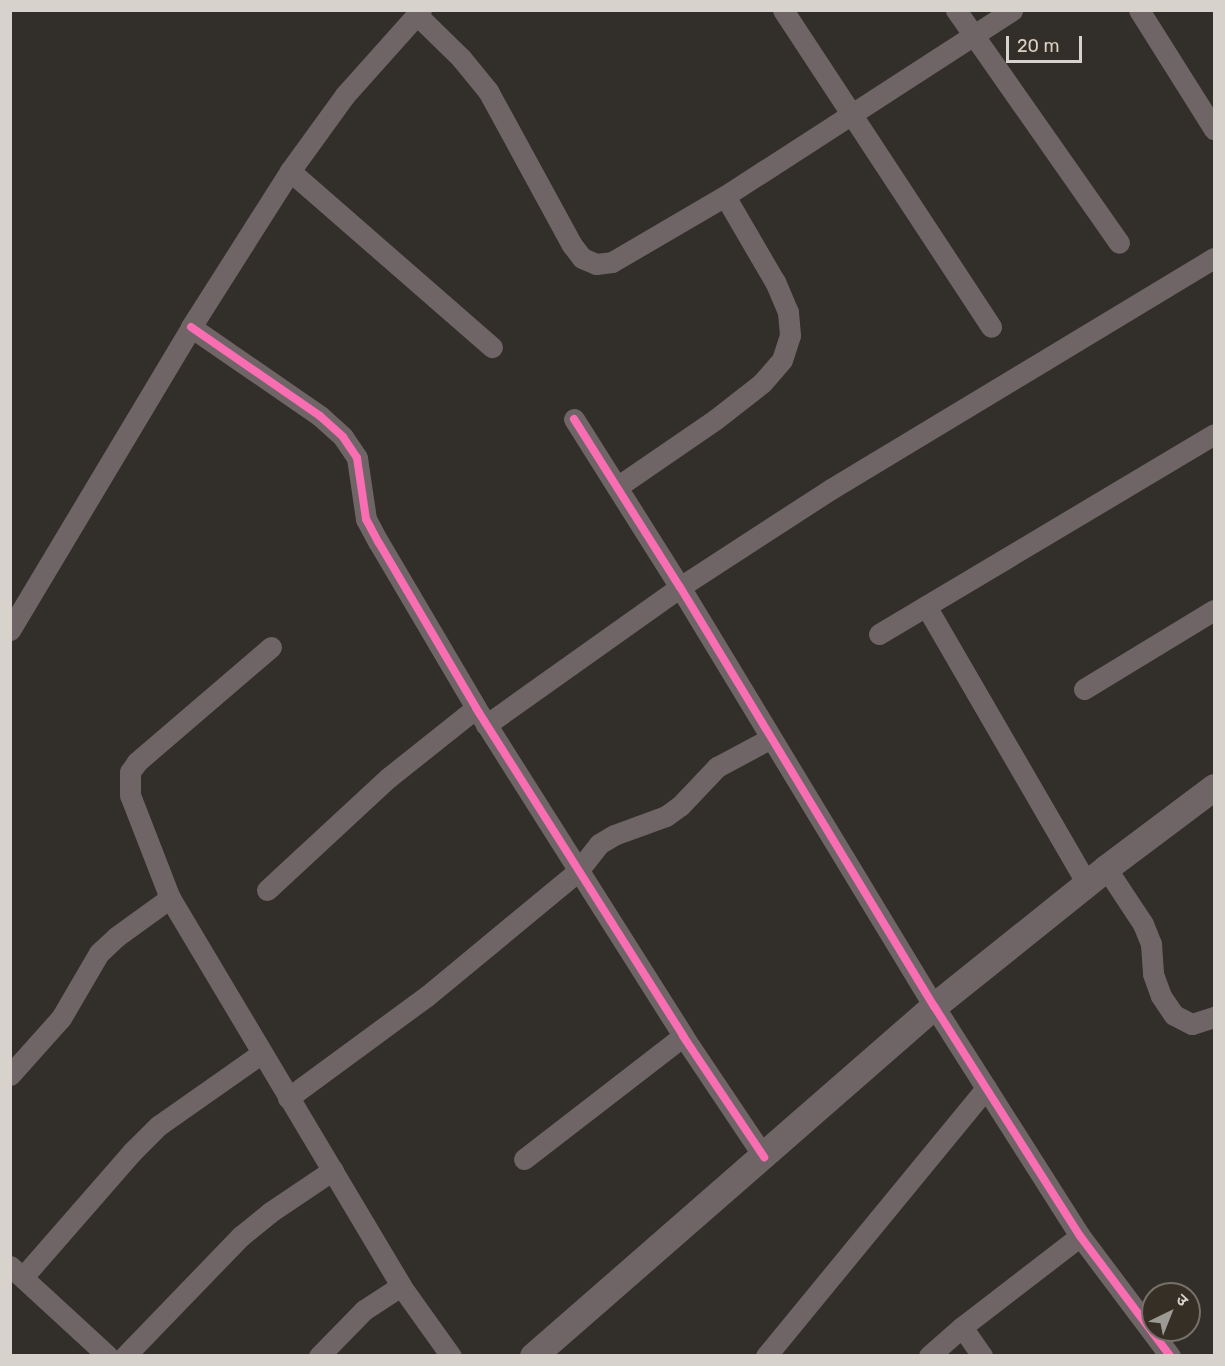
<!DOCTYPE html>
<html>
<head>
<meta charset="utf-8">
<style>
	body { margin:0 }
	#map { position:relative; width:1225px; height:1366px; overflow:hidden; background:#322e2a; font-family:Rubik,"Noto Sans Devanagari",sans-serif }
	div>[style] { position:absolute }
	.minor>* { height:21px; margin:-10.5px; padding:0 10.5px; transform-origin:10.5px; border-radius:10.5px; background:#6f6566 }
	.tertiary>* { height:27px; margin:-13.5px; padding:0 13.5px; transform-origin:13.5px; border-radius:13.5px; background:#6f6566 }
	.cycleway>* { height:8px; margin:-4px; padding:0 4px; transform-origin:4px; border-radius:4px; background:#f96db3 }
	span { translate:-50% -50%; white-space:nowrap; text-align:center; line-height:1.15; -webkit-text-stroke:4.5px #362f26; paint-order:stroke }
	.frame { position:absolute; inset:0; border:12px solid #d7d2cc; pointer-events:none }
	.north { position:absolute; left:1141px; top:1282px; width:60px; height:60px; box-sizing:border-box; background:#362f26; border:2px solid #767068; border-radius:50%; rotate:43deg; font-size:16px; font-weight:700; line-height:24px; text-align:center; color:#d7d2cc }
	.north::after { content:''; display:block; margin:auto; width:21px; height:27px; background:#9d9993; clip-path:polygon(50% 0,100% 100%,50% 72%,0 100%) }
	.scale { position:absolute; left:1006px; top:36px; width:76px; height:27px; box-sizing:border-box; border:3px solid #d7d2cc; border-top:0; padding-left:8px; font-size:18px; line-height:21px; white-space:nowrap; color:#d7d2cc; -webkit-text-stroke:4px #362f26; paint-order:stroke }
</style>
</head>
<body>
<div id="map">
	<div class="minor">
		<i style="left:783px;top:10px;width:379px;rotate:56.7deg"></i>
		<i style="left:956px;top:10px;width:284px;rotate:55deg"></i>
		<i style="left:1139px;top:10px;width:141px;rotate:57.8deg"></i>
		<i style="left:417px;top:15px;width:62px;rotate:44.3deg"></i>
		<i style="left:461px;top:58px;width:43px;rotate:50.7deg"></i>
		<i style="left:488px;top:91px;width:175px;rotate:61.4deg"></i>
		<i style="left:572px;top:245px;width:16px;rotate:52deg"></i>
		<i style="left:582px;top:258px;width:15px;rotate:23deg"></i>
		<i style="left:596px;top:264px;width:16px;rotate:-7deg"></i>
		<i style="left:612px;top:262px;width:131px;rotate:-30.3deg"></i>
		<i style="left:725px;top:196px;width:342px;rotate:-32.9deg"></i>
		<i style="left:290px;top:171px;width:268px;rotate:41.1deg"></i>
		<i style="left:191px;top:327px;width:157px;rotate:34.6deg"></i>
		<i style="left:320px;top:416px;width:31px;rotate:42deg"></i>
		<i style="left:343px;top:437px;width:25px;rotate:56deg"></i>
		<i style="left:357px;top:458px;width:62px;rotate:81.6deg"></i>
		<i style="left:366px;top:519px;width:27px;rotate:62deg"></i>
		<i style="left:379px;top:543px;width:191px;rotate:59.5deg"></i>
		<i style="left:476px;top:708px;width:388px;rotate:57.7deg"></i>
		<i style="left:683px;top:1036px;width:146px;rotate:56.2deg"></i>
		<i style="left:574px;top:419px;width:199px;rotate:57.8deg"></i>
		<i style="left:680px;top:587px;width:490px;rotate:58.8deg"></i>
		<i style="left:934px;top:1006px;width:272px;rotate:57.6deg"></i>
		<i style="left:1080px;top:1236px;width:150px;rotate:53.1deg"></i>
		<i style="left:617px;top:487px;width:120px;rotate:-34.5deg"></i>
		<i style="left:716px;top:419px;width:58px;rotate:-38deg"></i>
		<i style="left:762px;top:383px;width:30px;rotate:-49deg"></i>
		<i style="left:782px;top:360px;width:26px;rotate:-72deg"></i>
		<i style="left:790px;top:335px;width:23px;rotate:-95deg"></i>
		<i style="left:788px;top:312px;width:33px;rotate:-113deg"></i>
		<i style="left:775px;top:282px;width:99px;rotate:-120.2deg"></i>
		<i style="left:926px;top:606px;width:321px;rotate:59.9deg"></i>
		<i style="left:10px;top:630px;width:353px;rotate:-59.1deg"></i>
		<i style="left:191px;top:327px;width:185px;rotate:-57.6deg"></i>
		<i style="left:290px;top:171px;width:94px;rotate:-54.1deg"></i>
		<i style="left:345px;top:95px;width:114px;rotate:-48.2deg"></i>
		<i style="left:879px;top:634px;width:390px;rotate:-30.8deg"></i>
		<i style="left:271px;top:647px;width:177px;rotate:139.4deg"></i>
		<i style="left:137px;top:762px;width:12px;rotate:125deg"></i>
		<i style="left:130px;top:772px;width:23px;rotate:90deg"></i>
		<i style="left:130px;top:795px;width:110px;rotate:68.8deg"></i>
		<i style="left:170px;top:898px;width:452px;rotate:59.2deg"></i>
		<i style="left:401px;top:1286px;width:86px;rotate:54.5deg"></i>
		<i style="left:1084px;top:689px;width:152px;rotate:-31.3deg"></i>
		<i style="left:486px;top:725px;width:238px;rotate:-35.4deg"></i>
		<i style="left:680px;top:587px;width:180px;rotate:-33deg"></i>
		<i style="left:831px;top:489px;width:447px;rotate:-31.1deg"></i>
		<i style="left:1106px;top:868px;width:67px;rotate:56.5deg"></i>
		<i style="left:1143px;top:924px;width:22px;rotate:68deg"></i>
		<i style="left:1151px;top:944px;width:30px;rotate:86deg"></i>
		<i style="left:1153px;top:974px;width:23px;rotate:70deg"></i>
		<i style="left:1161px;top:996px;width:23px;rotate:56deg"></i>
		<i style="left:1174px;top:1015px;width:20px;rotate:27deg"></i>
		<i style="left:1192px;top:1024px;width:23px;rotate:-18deg"></i>
		<i style="left:267px;top:890px;width:165px;rotate:-42.8deg"></i>
		<i style="left:388px;top:778px;width:112px;rotate:-38.5deg"></i>
		<i style="left:10px;top:1075px;width:76px;rotate:-48.2deg"></i>
		<i style="left:61px;top:1018px;width:75px;rotate:-59.7deg"></i>
		<i style="left:99px;top:953px;width:23px;rotate:-43deg"></i>
		<i style="left:116px;top:937px;width:67px;rotate:-35.8deg"></i>
		<i style="left:288px;top:1098px;width:172px;rotate:-36.3deg"></i>
		<i style="left:427px;top:996px;width:196px;rotate:-39.6deg"></i>
		<i style="left:578px;top:871px;width:34px;rotate:-52deg"></i>
		<i style="left:599px;top:844px;width:17px;rotate:-31deg"></i>
		<i style="left:614px;top:835px;width:55px;rotate:-20.1deg"></i>
		<i style="left:666px;top:816px;width:17px;rotate:-36deg"></i>
		<i style="left:680px;top:806px;width:54px;rotate:-46.5deg"></i>
		<i style="left:717px;top:767px;width:61px;rotate:-28.2deg"></i>
		<i style="left:524px;top:1159px;width:201px;rotate:-37.7deg"></i>
		<i style="left:10px;top:1266px;width:133px;rotate:42.6deg"></i>
		<i style="left:23px;top:1277px;width:166px;rotate:-48.9deg"></i>
		<i style="left:132px;top:1152px;width:37px;rotate:-45deg"></i>
		<i style="left:158px;top:1126px;width:127px;rotate:-35.1deg"></i>
		<i style="left:962px;top:1327px;width:35px;rotate:55deg"></i>
		<i style="left:125px;top:1356px;width:167px;rotate:-46deg"></i>
		<i style="left:241px;top:1236px;width:36px;rotate:-39deg"></i>
		<i style="left:269px;top:1213px;width:77px;rotate:-33.9deg"></i>
		<i style="left:319px;top:1356px;width:64px;rotate:-45.6deg"></i>
		<i style="left:364px;top:1310px;width:44px;rotate:-33deg"></i>
		<i style="left:766px;top:1356px;width:347px;rotate:-50.6deg"></i>
		<i style="left:929px;top:1356px;width:44px;rotate:-41.3deg"></i>
		<i style="left:962px;top:1327px;width:149px;rotate:-37.6deg"></i>
	</div>
	<div class="tertiary">
		<i style="left:533px;top:1356px;width:532px;rotate:-41.12deg"></i>
		<i style="left:934px;top:1006px;width:221px;rotate:-38.7deg"></i>
		<i style="left:1106px;top:868px;width:135px;rotate:-36.9deg"></i>
	</div>
	<div class="cycleway">
		<i style="left:191px;top:327px;width:157px;rotate:34.6deg"></i>
		<i style="left:320px;top:416px;width:31px;rotate:42deg"></i>
		<i style="left:343px;top:437px;width:25px;rotate:56deg"></i>
		<i style="left:357px;top:458px;width:62px;rotate:81.6deg"></i>
		<i style="left:366px;top:519px;width:27px;rotate:62deg"></i>
		<i style="left:379px;top:543px;width:191px;rotate:59.5deg"></i>
		<i style="left:476px;top:708px;width:388px;rotate:57.7deg"></i>
		<i style="left:683px;top:1036px;width:146px;rotate:56.2deg"></i>
		<i style="left:574px;top:419px;width:199px;rotate:57.8deg"></i>
		<i style="left:680px;top:587px;width:490px;rotate:58.8deg"></i>
		<i style="left:934px;top:1006px;width:272px;rotate:57.6deg"></i>
		<i style="left:1080px;top:1236px;width:150px;rotate:53.1deg"></i>
	</div>
	<div class="frame"></div>
	<div class="north">उ</div>
	<div class="scale">20 m</div>
</div>
</body>
</html>
